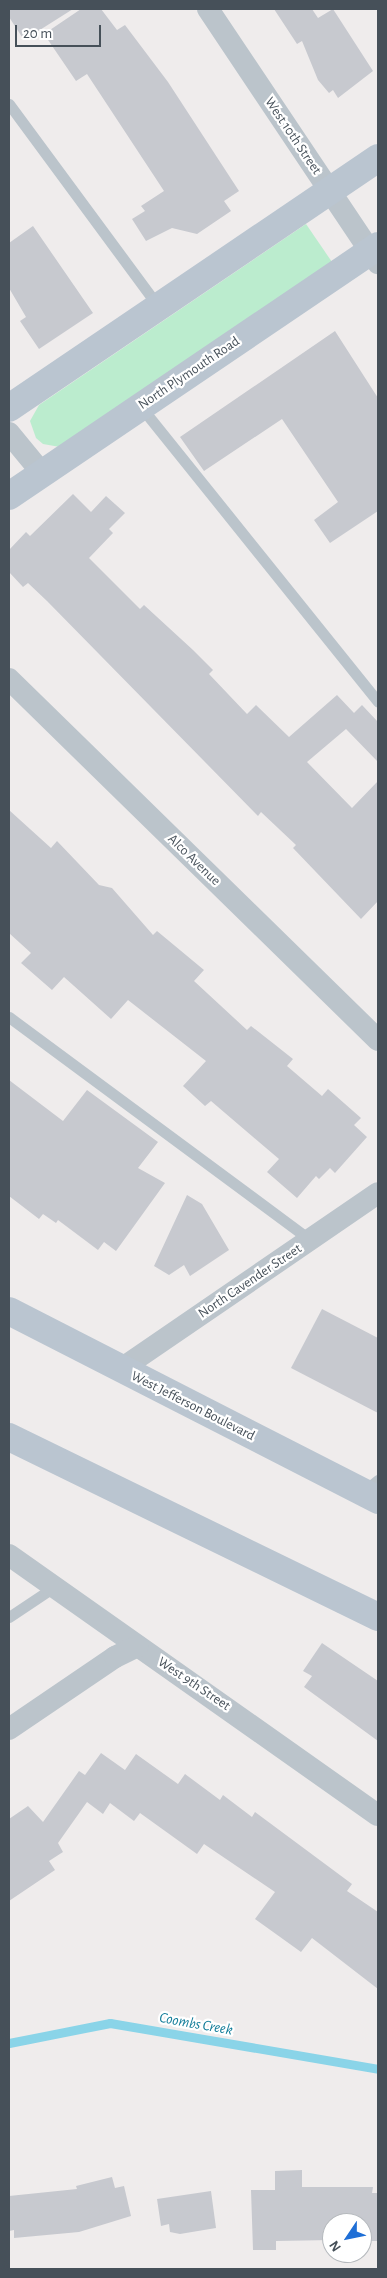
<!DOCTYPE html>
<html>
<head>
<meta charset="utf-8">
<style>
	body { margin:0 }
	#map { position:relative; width:387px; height:2278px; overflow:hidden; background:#efecec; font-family:"Alegreya Sans",sans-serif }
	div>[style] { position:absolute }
	.green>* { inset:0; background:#bbecce }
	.stream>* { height:9px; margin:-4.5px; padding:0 4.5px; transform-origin:4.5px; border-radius:4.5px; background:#8ad4e8 }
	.building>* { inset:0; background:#c7c9cf }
	.lane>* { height:11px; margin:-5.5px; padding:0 5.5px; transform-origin:5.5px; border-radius:5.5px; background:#bbc4cb }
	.street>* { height:22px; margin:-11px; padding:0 11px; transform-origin:11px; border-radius:11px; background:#bbc4cb }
	.secondary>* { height:28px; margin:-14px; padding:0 14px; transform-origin:14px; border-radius:14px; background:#bac5d0 }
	span { translate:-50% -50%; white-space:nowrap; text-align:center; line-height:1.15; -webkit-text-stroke:4.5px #fff; paint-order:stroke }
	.street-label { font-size:14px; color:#465059 }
	.water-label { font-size:15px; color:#117c99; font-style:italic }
	.frame { position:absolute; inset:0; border:10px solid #465059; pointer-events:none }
	.north { position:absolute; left:322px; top:2213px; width:50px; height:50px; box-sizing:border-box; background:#fff; border:1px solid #b5b9bd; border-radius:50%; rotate:236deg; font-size:14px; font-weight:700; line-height:20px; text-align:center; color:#465059 }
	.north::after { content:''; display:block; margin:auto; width:18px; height:22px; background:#1f6fd6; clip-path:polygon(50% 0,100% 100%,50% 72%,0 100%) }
	.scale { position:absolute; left:15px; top:25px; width:86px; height:22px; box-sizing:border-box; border:2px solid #465059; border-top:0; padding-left:6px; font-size:15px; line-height:18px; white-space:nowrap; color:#465059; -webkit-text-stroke:4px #fff; paint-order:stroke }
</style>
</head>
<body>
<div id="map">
	<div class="green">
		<i style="clip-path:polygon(306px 224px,332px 262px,60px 447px,43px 444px,36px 438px,30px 421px,39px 405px)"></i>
	</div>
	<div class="stream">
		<i style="left:9px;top:2043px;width:103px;rotate:-11.2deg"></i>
		<i style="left:110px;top:2023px;width:272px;rotate:9.7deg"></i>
	</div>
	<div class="building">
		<i style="clip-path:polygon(9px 9px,73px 9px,24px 40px,9px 17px)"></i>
		<i style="clip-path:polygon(81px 9px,101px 9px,117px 30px,125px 25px,168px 82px,239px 191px,224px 201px,231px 211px,197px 234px,172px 228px,146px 241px,132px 219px,145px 211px,141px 206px,164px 191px,87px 74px,76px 81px,44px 34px)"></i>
		<i style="clip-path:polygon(274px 9px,312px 9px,318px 18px,333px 9px,373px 71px,338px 98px,333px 90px,329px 93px,318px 80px,302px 41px,297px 44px)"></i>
		<i style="clip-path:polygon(33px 226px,93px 313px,39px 349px,20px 321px,26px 317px,9px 288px,9px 243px)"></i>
		<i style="clip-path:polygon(335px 331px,378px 398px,378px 511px,330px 543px,314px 520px,338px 502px,282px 419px,204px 471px,180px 437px)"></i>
		<i style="clip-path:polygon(73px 494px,91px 512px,106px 496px,125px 513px,109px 529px,113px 533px,89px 558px,140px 609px,144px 605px,193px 650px,213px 670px,209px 674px,247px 714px,256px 705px,289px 737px,337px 695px,354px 713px,362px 705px,378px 722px,378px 762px,346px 729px,307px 762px,352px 808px,378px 781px,378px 901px,361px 919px,293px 848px,296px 845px,261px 812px,258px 816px,47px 601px,28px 583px,23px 587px,9px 572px,9px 550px,26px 532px,30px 536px)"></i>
		<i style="clip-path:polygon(9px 810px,51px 848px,57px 841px,99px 885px,112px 888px,153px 935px,157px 931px,204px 970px,194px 981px,247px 1030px,251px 1026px,293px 1059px,287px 1066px,322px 1096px,328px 1089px,361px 1118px,354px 1125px,367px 1137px,335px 1173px,330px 1168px,319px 1179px,316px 1176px,297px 1198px,267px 1172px,279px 1159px,211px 1101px,205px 1106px,183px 1086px,206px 1061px,128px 1000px,111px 1019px,64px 977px,52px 990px,21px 963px,31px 953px,9px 933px)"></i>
		<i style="clip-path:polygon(9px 1080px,63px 1121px,87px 1090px,158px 1142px,138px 1168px,165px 1183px,116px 1251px,104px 1242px,98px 1250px,58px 1220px,56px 1223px,43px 1214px,39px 1219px,9px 1196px)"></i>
		<i style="clip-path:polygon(187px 1195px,202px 1204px,229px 1250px,190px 1276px,184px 1265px,169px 1275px,154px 1266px)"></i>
		<i style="clip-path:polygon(322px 1309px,378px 1338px,378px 1413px,291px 1368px)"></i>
		<i style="clip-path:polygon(322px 1643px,378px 1681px,378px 1741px,304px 1687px,312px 1676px,303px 1671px)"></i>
		<i style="clip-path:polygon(101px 1753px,125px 1770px,136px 1754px,178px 1784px,185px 1774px,220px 1800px,223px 1795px,252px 1817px,255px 1812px,352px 1884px,347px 1891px,378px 1912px,378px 1989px,312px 1938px,301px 1952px,255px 1919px,275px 1892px,204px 1844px,197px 1854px,140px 1813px,134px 1821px,110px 1803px,103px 1814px,87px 1802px,58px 1843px,63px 1852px,49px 1861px,55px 1870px,9px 1901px,9px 1819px,28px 1806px,43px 1822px,79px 1771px,85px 1775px)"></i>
		<i style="clip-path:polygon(302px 2170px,302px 2187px,373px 2187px,372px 2193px,378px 2193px,378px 2241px,362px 2241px,362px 2223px,332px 2223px,332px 2240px,276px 2241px,276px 2250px,253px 2250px,251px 2190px,275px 2190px,275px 2171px)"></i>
		<i style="clip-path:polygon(112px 2177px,115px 2188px,124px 2186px,131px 2216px,79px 2232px,14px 2238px,14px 2230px,9px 2231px,9px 2196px,77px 2189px,76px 2186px)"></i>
		<i style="clip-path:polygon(211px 2191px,216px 2228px,180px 2234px,170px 2232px,169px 2224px,161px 2226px,157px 2199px)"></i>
	</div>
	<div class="lane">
		<i style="left:9px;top:104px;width:251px;rotate:53.6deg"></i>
		<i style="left:141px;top:407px;width:378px;rotate:51.2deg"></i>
		<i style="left:9px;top:1017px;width:375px;rotate:36.5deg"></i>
		<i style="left:363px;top:1492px;width:19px;rotate:-39deg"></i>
		<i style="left:9px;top:1617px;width:54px;rotate:-33.7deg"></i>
	</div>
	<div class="street">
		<i style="left:208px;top:9px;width:306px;rotate:56.2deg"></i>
		<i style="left:9px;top:433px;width:52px;rotate:50.5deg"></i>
		<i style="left:9px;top:679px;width:516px;rotate:44.37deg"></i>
		<i style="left:121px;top:1369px;width:311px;rotate:-34.4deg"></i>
		<i style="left:9px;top:1555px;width:451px;rotate:35.2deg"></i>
		<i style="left:9px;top:1729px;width:128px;rotate:-34.2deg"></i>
		<i style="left:115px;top:1657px;width:25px;rotate:-26deg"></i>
	</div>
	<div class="secondary">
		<i style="left:9px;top:408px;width:446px;rotate:-34.1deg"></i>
		<i style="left:9px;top:496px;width:446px;rotate:-34.1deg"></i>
		<i style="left:9px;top:1311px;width:415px;rotate:27.1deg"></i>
		<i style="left:9px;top:1437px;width:411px;rotate:26deg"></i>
	</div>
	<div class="street-label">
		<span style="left:293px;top:136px;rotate:56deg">West 10th Street</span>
		<span style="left:189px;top:373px;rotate:-34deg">North Plymouth Road</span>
		<span style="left:194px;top:860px;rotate:44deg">Alco Avenue</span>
		<span style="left:250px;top:1281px;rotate:-34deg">North Cavender Street</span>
		<span style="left:193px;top:1406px;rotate:27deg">West Jefferson Boulevard</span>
		<span style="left:194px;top:1684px;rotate:34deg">West 9th Street</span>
	</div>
	<div class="water-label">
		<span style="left:196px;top:2024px;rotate:10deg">Coombs Creek</span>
	</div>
	<div class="frame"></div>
	<div class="north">N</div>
	<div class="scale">20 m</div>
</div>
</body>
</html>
